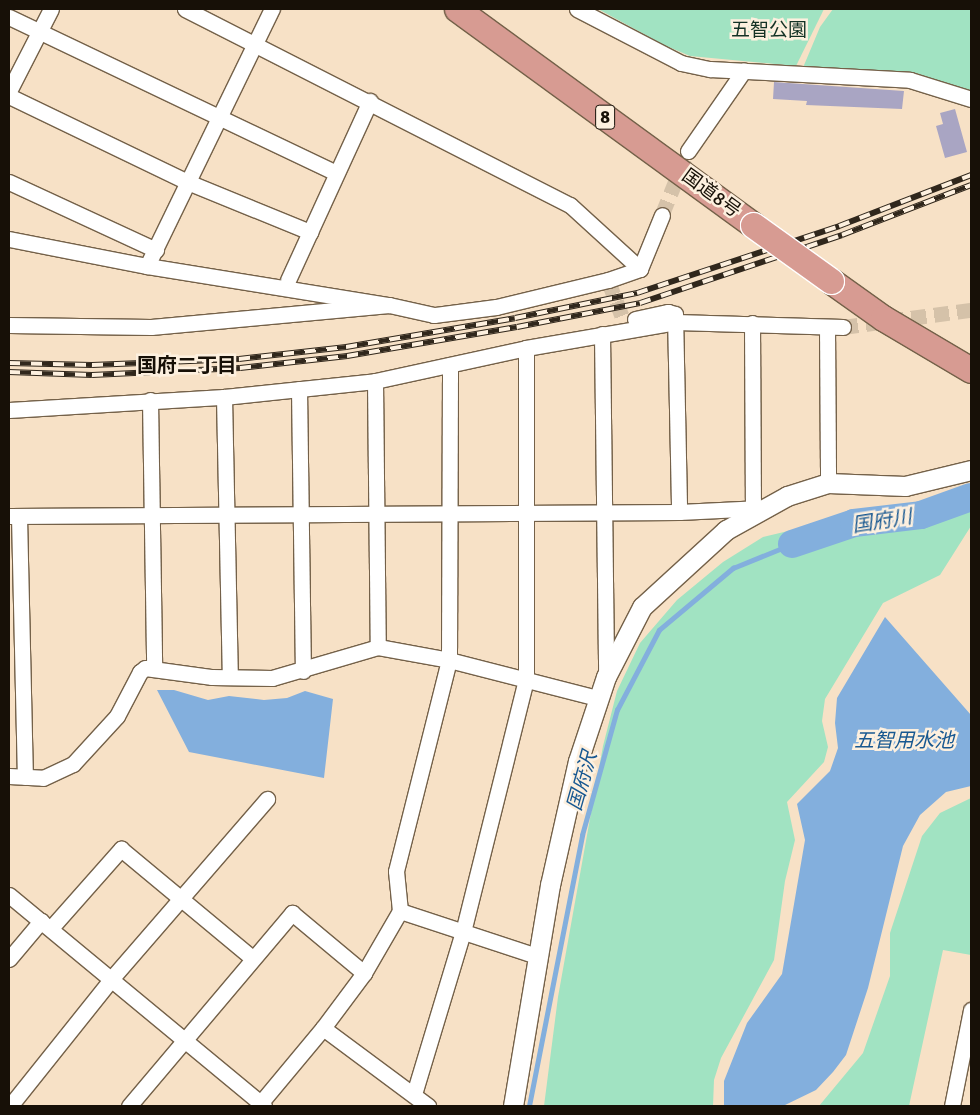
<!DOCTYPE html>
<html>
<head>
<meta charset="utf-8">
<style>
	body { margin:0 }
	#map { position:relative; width:980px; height:1115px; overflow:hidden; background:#f7e1c6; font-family:Signika,"Noto Sans JP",sans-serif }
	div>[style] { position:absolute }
	.green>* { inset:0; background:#a1e3c2 }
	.water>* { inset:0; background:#83afdd }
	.stream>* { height:4.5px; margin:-2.25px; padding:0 2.25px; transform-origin:2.25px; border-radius:2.25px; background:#83afdd }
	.river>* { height:28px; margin:-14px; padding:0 14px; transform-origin:14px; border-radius:14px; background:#83afdd }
	.building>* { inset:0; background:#a9a5c3 }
	.minor-tunnel>* { height:15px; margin-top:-7.5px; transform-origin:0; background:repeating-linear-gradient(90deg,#d5c2a9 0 15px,transparent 0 23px) }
	.roads { filter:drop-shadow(1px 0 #746149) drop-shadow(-1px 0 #746149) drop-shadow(0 1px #746149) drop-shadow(0 -1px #746149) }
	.minor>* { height:15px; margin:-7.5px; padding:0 7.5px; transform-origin:7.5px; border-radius:7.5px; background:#fff }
	.tertiary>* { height:19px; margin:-9.5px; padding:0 9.5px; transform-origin:9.5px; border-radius:9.5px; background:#fff }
	.trunk>* { height:25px; margin:-12.5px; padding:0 12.5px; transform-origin:12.5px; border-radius:12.5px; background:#d79b92 }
	.rail>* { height:5.5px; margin-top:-2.75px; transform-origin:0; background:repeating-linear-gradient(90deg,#fdf0df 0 11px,#30271c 0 22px); box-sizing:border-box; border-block:1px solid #30271c }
	.bridges { filter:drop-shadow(1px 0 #fff) drop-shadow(-1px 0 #fff) drop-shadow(0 1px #fff) drop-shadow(0 -1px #fff) }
	.trunk-bridge>* { height:25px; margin:-12.5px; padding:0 12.5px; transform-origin:12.5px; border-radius:12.5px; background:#d79b92 }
	span { translate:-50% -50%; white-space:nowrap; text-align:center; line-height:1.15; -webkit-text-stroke:5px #fdf0df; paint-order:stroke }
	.shield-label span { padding:1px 4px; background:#fdf0df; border:1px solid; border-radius:4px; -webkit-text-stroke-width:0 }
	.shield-label { font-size:18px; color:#171007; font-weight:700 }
	.park-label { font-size:19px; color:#133225 }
	.street-label { font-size:19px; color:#171007 }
	.neighbourhood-label { font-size:20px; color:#171007; font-weight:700 }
	.water-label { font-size:20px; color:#185891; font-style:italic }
	.frame { position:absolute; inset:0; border:10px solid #171007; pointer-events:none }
</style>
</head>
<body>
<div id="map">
	<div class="green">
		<i style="clip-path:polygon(598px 9px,824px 9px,796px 66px,690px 56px,664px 45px)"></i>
		<i style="clip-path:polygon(833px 9px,971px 9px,971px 92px,916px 73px,802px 70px,820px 27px)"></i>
		<i style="clip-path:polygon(963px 498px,971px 500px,971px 526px,940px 575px,883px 603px,825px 699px,822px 721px,828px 747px,824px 762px,787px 802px,795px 840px,785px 881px,774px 960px,721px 1058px,714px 1080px,713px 1106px,544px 1106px,558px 997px,603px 746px,617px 691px,640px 643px,677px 600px,723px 562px,763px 537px,809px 526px,874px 517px)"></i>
		<i style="clip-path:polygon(971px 798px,971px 955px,943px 950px,909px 1106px,819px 1106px,863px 1053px,890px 976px,890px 933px,922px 836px,940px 813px)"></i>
	</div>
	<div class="water">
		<i style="clip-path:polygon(885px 617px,971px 715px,971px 786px,946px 792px,920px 815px,903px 846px,868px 988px,846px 1055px,833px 1072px,816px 1090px,783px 1106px,724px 1106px,724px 1081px,747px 1023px,782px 974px,805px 840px,797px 804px,830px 771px,838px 748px,835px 723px,837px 698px)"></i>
		<i style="clip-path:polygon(157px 690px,174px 690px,208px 700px,229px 696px,264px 700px,287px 698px,305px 691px,333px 699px,324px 778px,189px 752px)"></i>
	</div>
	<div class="stream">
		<i style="left:529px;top:1106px;width:276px;rotate:-78.9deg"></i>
		<i style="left:582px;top:835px;width:130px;rotate:-74.4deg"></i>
		<i style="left:617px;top:710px;width:90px;rotate:-62.3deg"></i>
		<i style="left:659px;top:630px;width:97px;rotate:-40deg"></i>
		<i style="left:733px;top:568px;width:64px;rotate:-22.1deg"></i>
	</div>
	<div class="river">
		<i style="left:792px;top:544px;width:65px;rotate:-18.7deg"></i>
		<i style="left:854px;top:523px;width:67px;rotate:-6.8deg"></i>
		<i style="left:921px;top:515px;width:53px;rotate:-19.8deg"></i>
	</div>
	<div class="building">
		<i style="clip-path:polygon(774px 82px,904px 91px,902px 109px,806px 105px,807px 101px,773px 99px)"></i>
		<i style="clip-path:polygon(955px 109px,967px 152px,945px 158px,936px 126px,943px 124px,940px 113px)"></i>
	</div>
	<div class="minor-tunnel">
		<i style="left:662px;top:215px;width:69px;rotate:-67.9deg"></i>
		<i style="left:608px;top:280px;width:44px;rotate:68.7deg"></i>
		<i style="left:843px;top:327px;width:129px;rotate:-7.6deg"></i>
	</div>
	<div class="roads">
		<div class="minor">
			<i style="left:185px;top:9px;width:432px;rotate:27deg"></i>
			<i style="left:570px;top:205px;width:95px;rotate:42.4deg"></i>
			<i style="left:640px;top:269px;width:34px;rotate:161deg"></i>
			<i style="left:608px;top:280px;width:115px;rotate:166.4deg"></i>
			<i style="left:496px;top:307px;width:63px;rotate:172.6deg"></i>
			<i style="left:434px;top:315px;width:46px;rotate:-167.5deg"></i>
			<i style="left:577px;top:9px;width:117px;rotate:27.4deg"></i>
			<i style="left:681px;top:63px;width:30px;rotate:12deg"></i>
			<i style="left:710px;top:69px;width:200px;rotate:3.1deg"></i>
			<i style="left:910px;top:80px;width:64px;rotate:17.3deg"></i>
			<i style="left:9px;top:17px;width:362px;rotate:25.5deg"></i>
			<i style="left:9px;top:91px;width:92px;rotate:-62.9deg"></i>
			<i style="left:9px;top:96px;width:201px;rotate:25.7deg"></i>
			<i style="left:190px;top:183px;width:130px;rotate:22.2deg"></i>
			<i style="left:688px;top:151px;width:98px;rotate:-55.3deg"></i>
			<i style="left:9px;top:182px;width:162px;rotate:24.8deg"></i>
			<i style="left:9px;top:239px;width:141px;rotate:11.1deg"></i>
			<i style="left:147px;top:266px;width:245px;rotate:9.2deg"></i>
			<i style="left:389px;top:305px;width:239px;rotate:174.7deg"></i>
			<i style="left:151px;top:327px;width:142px;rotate:-179.2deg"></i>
			<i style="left:147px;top:266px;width:286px;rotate:-64.1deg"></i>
			<i style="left:640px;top:269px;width:58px;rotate:-67.8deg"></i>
			<i style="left:288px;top:280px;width:197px;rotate:-65.4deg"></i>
			<i style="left:635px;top:319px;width:34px;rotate:-12deg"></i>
			<i style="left:668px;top:312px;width:7px;rotate:16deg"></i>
			<i style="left:675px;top:314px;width:198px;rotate:88.8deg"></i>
			<i style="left:752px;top:323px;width:186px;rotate:89.7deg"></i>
			<i style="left:827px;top:327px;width:156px;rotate:89.6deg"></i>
			<i style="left:602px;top:334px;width:343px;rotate:89.3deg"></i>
			<i style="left:375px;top:381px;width:266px;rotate:89.4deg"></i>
			<i style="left:299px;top:389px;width:282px;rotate:89.2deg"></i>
			<i style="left:224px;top:397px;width:280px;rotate:88.8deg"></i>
			<i style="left:150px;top:400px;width:267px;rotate:89.1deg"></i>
			<i style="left:9px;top:410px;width:215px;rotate:-3.5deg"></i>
			<i style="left:224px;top:397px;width:152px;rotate:-6deg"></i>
			<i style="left:375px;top:381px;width:155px;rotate:-12.3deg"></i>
			<i style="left:526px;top:348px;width:152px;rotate:-9.8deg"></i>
			<i style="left:676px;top:322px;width:167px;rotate:1.7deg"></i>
			<i style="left:9px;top:516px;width:670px;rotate:-0.34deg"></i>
			<i style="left:679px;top:512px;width:82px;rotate:-2.8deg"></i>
			<i style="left:19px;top:516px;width:261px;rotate:88.7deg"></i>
			<i style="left:9px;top:776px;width:34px;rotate:3deg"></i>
			<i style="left:43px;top:778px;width:33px;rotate:-25deg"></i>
			<i style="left:73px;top:764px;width:65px;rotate:-47.5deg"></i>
			<i style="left:117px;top:716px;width:50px;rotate:-62.4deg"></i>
			<i style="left:140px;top:672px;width:6px;rotate:-39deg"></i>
			<i style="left:145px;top:668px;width:68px;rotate:7.7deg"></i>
			<i style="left:212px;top:677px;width:60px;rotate:1deg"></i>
			<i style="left:272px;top:678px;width:110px;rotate:-16.3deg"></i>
			<i style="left:378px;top:647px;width:72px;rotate:10.4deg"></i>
			<i style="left:449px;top:660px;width:153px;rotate:14.4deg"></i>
			<i style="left:9px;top:895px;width:331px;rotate:39.6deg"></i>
			<i style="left:400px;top:911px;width:144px;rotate:18.2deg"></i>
			<i style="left:51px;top:928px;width:106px;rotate:-48.5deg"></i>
			<i style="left:121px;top:849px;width:169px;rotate:39.7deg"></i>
			<i style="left:9px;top:959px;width:50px;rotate:-49.9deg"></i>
			<i style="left:323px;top:1028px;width:131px;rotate:36.6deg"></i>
			<i style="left:414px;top:1094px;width:169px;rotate:-73.2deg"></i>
			<i style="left:463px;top:932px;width:261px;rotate:-76deg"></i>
			<i style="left:526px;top:679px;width:331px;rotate:-90deg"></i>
			<i style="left:10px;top:1106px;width:164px;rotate:-51.4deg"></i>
			<i style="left:112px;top:978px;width:237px;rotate:-49.1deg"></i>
			<i style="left:129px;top:1106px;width:253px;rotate:-49.8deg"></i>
			<i style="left:292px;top:913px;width:94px;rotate:39.8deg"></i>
			<i style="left:258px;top:1106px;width:102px;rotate:-50.2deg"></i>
			<i style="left:323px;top:1028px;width:69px;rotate:-53.3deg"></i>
			<i style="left:364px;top:973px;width:72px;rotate:-59.9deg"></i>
			<i style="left:400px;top:911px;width:40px;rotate:-95.7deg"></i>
			<i style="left:396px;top:871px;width:218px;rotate:-75.9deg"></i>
			<i style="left:449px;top:660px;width:295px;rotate:-89.8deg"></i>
			<i style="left:952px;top:1106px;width:98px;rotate:-78.8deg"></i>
		</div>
		<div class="tertiary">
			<i style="left:513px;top:1106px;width:224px;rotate:-80.5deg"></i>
			<i style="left:550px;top:885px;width:127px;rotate:-77.3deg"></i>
			<i style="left:578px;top:761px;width:89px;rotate:-71.6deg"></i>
			<i style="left:606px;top:677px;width:79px;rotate:-62.8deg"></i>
			<i style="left:642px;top:607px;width:114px;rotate:-42.5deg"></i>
			<i style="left:726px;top:530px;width:70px;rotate:-29.1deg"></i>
			<i style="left:787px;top:496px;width:43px;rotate:-17.6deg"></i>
			<i style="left:828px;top:483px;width:77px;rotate:2.2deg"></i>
			<i style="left:905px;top:486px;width:68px;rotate:-13.6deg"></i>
		</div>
		<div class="trunk">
			<i style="left:457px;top:9px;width:366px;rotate:36.1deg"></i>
			<i style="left:831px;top:281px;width:64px;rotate:35.4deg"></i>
			<i style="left:883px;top:318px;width:102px;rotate:30.6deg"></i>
		</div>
	</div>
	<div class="rail">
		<i style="left:9px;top:363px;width:83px;rotate:1.4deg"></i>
		<i style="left:92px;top:365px;width:147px;rotate:-2.3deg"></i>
		<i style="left:239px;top:359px;width:108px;rotate:-6.4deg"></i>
		<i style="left:346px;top:347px;width:171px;rotate:-9.7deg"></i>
		<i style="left:515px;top:318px;width:125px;rotate:-11.6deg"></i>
		<i style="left:637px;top:293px;width:213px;rotate:-18.3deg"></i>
		<i style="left:839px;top:226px;width:142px;rotate:-21.1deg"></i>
		<i style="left:9px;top:372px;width:83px;rotate:2.1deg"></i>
		<i style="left:92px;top:375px;width:148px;rotate:-2.7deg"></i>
		<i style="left:240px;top:368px;width:108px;rotate:-6.4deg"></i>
		<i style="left:347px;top:356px;width:172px;rotate:-9.7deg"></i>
		<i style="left:517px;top:327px;width:125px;rotate:-11deg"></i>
		<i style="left:640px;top:303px;width:213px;rotate:-18.6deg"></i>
		<i style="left:842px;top:235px;width:138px;rotate:-21.2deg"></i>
	</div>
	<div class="bridges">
		<div class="trunk-bridge">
			<i style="left:753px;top:225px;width:96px;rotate:35.7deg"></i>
		</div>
	</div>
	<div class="shield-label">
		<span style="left:605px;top:117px">8</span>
	</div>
	<div class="park-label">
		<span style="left:769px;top:31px">五智公園</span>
	</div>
	<div class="street-label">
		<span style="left:711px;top:194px;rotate:36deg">国道8号</span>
	</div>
	<div class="neighbourhood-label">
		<span style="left:187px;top:365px">国府二丁目</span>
	</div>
	<div class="water-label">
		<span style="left:882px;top:521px;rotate:-9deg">国府川</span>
		<span style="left:904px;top:740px">五智用水池</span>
		<span style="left:582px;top:781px;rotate:-74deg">国府沢</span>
	</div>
	<div class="frame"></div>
</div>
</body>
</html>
